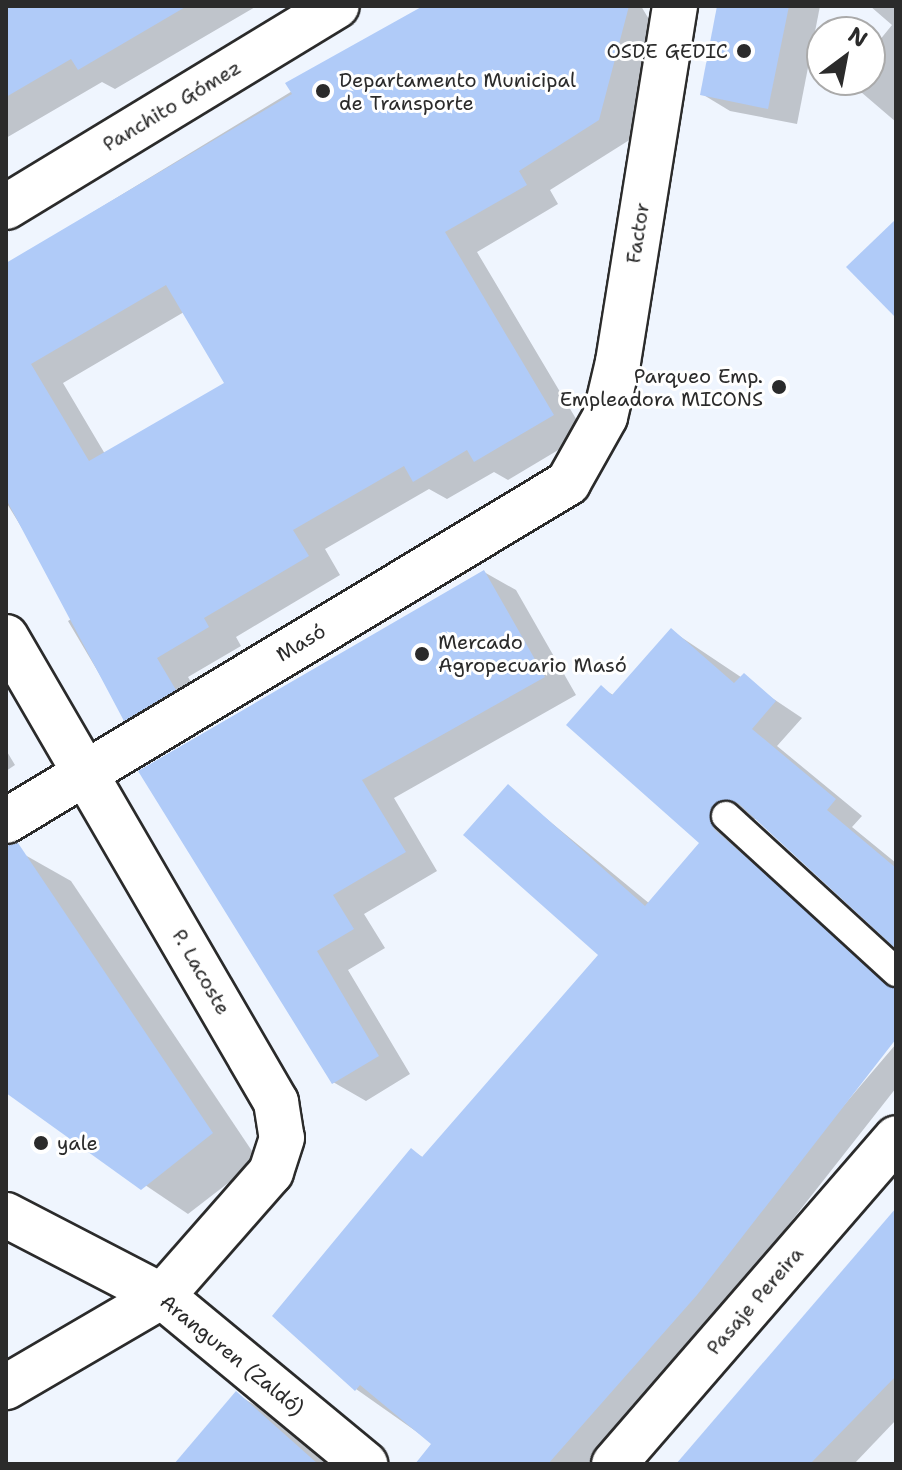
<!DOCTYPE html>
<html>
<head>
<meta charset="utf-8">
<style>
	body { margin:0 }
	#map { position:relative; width:902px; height:1470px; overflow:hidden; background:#eff5fe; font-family:"Shantell Sans",sans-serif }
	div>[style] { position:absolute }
	.shadow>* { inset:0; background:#0003 }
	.building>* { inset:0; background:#b0cbf8 }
	.roads { filter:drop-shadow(2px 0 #2b2b2b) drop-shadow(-2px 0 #2b2b2b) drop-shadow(0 2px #2b2b2b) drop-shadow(0 -2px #2b2b2b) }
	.lane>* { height:28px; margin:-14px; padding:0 14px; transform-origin:14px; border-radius:14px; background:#fff }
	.street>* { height:44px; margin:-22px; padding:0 22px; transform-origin:22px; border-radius:22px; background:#fff }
	.secondary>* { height:44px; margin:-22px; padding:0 22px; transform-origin:22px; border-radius:22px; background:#fff }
	.dots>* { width:22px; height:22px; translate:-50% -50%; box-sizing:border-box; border:4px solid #fff; border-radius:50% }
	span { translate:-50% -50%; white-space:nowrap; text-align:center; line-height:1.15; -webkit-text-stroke:6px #fff; paint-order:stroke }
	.poi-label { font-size:20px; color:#2b2b2b }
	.right { translate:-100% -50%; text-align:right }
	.left { translate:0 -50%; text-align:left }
	.street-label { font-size:20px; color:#2b2b2b }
	.frame { position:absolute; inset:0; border:8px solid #2b2b2b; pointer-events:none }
	.north { position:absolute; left:806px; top:16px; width:80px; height:80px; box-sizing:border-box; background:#fff; border:2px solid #aaa; border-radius:50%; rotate:32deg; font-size:22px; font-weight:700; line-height:32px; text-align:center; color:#2b2b2b }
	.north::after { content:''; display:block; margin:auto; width:28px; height:36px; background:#2b2b2b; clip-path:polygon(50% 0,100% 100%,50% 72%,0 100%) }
</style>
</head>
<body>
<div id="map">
	<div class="shadow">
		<i style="clip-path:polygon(6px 6px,257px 6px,115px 89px,102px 82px,6px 138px)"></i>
		<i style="clip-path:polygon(evenodd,432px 6px,641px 6px,659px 36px,631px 139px,550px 190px,558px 204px,477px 252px,585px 434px,508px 480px,494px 472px,447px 499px,429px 489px,325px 549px,340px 575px,236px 637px,241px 646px,188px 677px,207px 709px,159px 738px,126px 719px,68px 621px,76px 616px,6px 502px,6px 265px,432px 6px,184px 312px,227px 384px,105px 454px,63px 383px,184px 312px)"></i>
		<i style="clip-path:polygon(719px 6px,820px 6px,797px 124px,730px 111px,702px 94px)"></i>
		<i style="clip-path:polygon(870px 6px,896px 6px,896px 122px,847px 80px,870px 80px,870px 52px,892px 25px)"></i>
		<i style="clip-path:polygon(484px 572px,516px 590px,576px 695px,394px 798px,437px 871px,364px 914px,385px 948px,348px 970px,410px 1074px,366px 1101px,333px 1082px,141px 772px)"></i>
		<i style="clip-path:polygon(672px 631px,802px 718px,777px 746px,862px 816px,852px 827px,896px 863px,896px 946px,757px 819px,739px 820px,741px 846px,896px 986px,896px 1038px,805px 1151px,896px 1044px,896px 1088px,664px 1383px,659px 1379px,588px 1464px,445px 1464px,434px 1444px,356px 1389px,411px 1150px,424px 1158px,601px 954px,508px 787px,650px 904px,702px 842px,601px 688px,615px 696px)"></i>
		<i style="clip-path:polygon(6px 750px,15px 765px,6px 771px)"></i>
		<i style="clip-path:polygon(25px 855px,71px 881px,258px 1160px,188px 1214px,6px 1091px,6px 866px)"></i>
		<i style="clip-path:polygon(896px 1209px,896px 1420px,854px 1464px,678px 1464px)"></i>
		<i style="clip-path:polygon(236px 1394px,270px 1414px,326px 1464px,177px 1464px)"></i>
	</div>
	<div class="building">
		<i style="clip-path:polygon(6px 6px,187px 6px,78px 70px,71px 59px,6px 97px)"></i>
		<i style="clip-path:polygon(evenodd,423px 6px,629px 6px,599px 120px,519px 171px,527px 185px,445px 232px,554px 415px,474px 462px,467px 450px,413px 482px,404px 466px,293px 530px,309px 556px,204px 618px,209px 627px,157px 658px,176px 690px,124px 721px,6px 499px,6px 263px,292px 94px,285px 83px,423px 6px,166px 285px,224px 383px,89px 461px,31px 364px,166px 285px)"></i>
		<i style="clip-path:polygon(717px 6px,789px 6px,768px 109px,700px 95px)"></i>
		<i style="clip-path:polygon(896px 219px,896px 318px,846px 267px)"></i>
		<i style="clip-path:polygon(484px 570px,545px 677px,362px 780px,406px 852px,333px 895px,354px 929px,317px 951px,379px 1056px,332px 1084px,138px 771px)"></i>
		<i style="clip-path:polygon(671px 628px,734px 683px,744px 673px,776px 701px,752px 729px,836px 799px,827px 810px,896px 868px,896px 949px,738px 803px,722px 800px,710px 812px,714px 829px,896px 989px,896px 1039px,697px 1295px,548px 1464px,415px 1464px,431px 1444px,360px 1385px,355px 1391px,272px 1316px,411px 1148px,422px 1157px,598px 955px,463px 835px,508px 784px,645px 906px,699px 843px,566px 725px,601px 685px,612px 695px)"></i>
		<i style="clip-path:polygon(18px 843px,213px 1133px,141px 1190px,6px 1093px,6px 846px)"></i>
		<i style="clip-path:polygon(896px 1208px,896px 1376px,810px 1464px,676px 1464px)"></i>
		<i style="clip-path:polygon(236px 1391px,318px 1464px,174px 1464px)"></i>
	</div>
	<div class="roads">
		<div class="lane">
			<i style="left:726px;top:816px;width:231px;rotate:42.5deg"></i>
		</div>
		<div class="street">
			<i style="left:6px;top:207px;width:387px;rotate:-31.3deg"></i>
			<i style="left:6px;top:637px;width:538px;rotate:59.86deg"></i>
			<i style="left:276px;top:1102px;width:36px;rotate:81deg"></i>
			<i style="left:282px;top:1138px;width:36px;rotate:108deg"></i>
			<i style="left:271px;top:1172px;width:165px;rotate:131.3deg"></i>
			<i style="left:162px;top:1296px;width:181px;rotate:149.7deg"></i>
			<i style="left:6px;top:821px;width:656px;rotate:-31.02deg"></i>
			<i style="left:568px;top:483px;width:76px;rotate:-60.7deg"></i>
			<i style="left:605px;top:417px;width:57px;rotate:-76.7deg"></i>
			<i style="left:618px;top:362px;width:361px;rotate:-80.9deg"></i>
			<i style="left:614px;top:1464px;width:431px;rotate:-49.1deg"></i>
		</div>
		<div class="secondary">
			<i style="left:6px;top:1215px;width:176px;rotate:27.4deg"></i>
			<i style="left:162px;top:1296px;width:264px;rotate:39.6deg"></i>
		</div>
	</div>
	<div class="dots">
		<i style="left:744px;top:51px;background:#2b2b2b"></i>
		<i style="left:323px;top:91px;background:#2b2b2b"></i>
		<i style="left:779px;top:387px;background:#2b2b2b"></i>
		<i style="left:422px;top:654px;background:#2b2b2b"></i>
		<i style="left:41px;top:1143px;background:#2b2b2b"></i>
	</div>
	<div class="poi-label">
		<span class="right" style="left:728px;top:51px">OSDE GEDIC</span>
		<span class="left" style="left:339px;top:92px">Departamento Municipal<br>de Transporte</span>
		<span class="right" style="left:763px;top:388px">Parqueo Emp.<br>Empleadora MICONS</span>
		<span class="left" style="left:438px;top:654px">Mercado<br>Agropecuario Masó</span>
		<span class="left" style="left:57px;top:1143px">yale</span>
	</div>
	<div class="street-label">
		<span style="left:172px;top:106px;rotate:-31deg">Panchito Gómez</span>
		<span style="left:638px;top:233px;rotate:-81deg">Factor</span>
		<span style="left:301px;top:643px;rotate:-31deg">Masó</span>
		<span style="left:201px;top:972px;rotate:60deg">P. Lacoste</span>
		<span style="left:755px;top:1301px;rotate:-49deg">Pasaje Pereira</span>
		<span style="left:232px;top:1355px;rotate:39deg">Aranguren (Zaldó)</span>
	</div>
	<div class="frame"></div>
	<div class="north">N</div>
</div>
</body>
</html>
